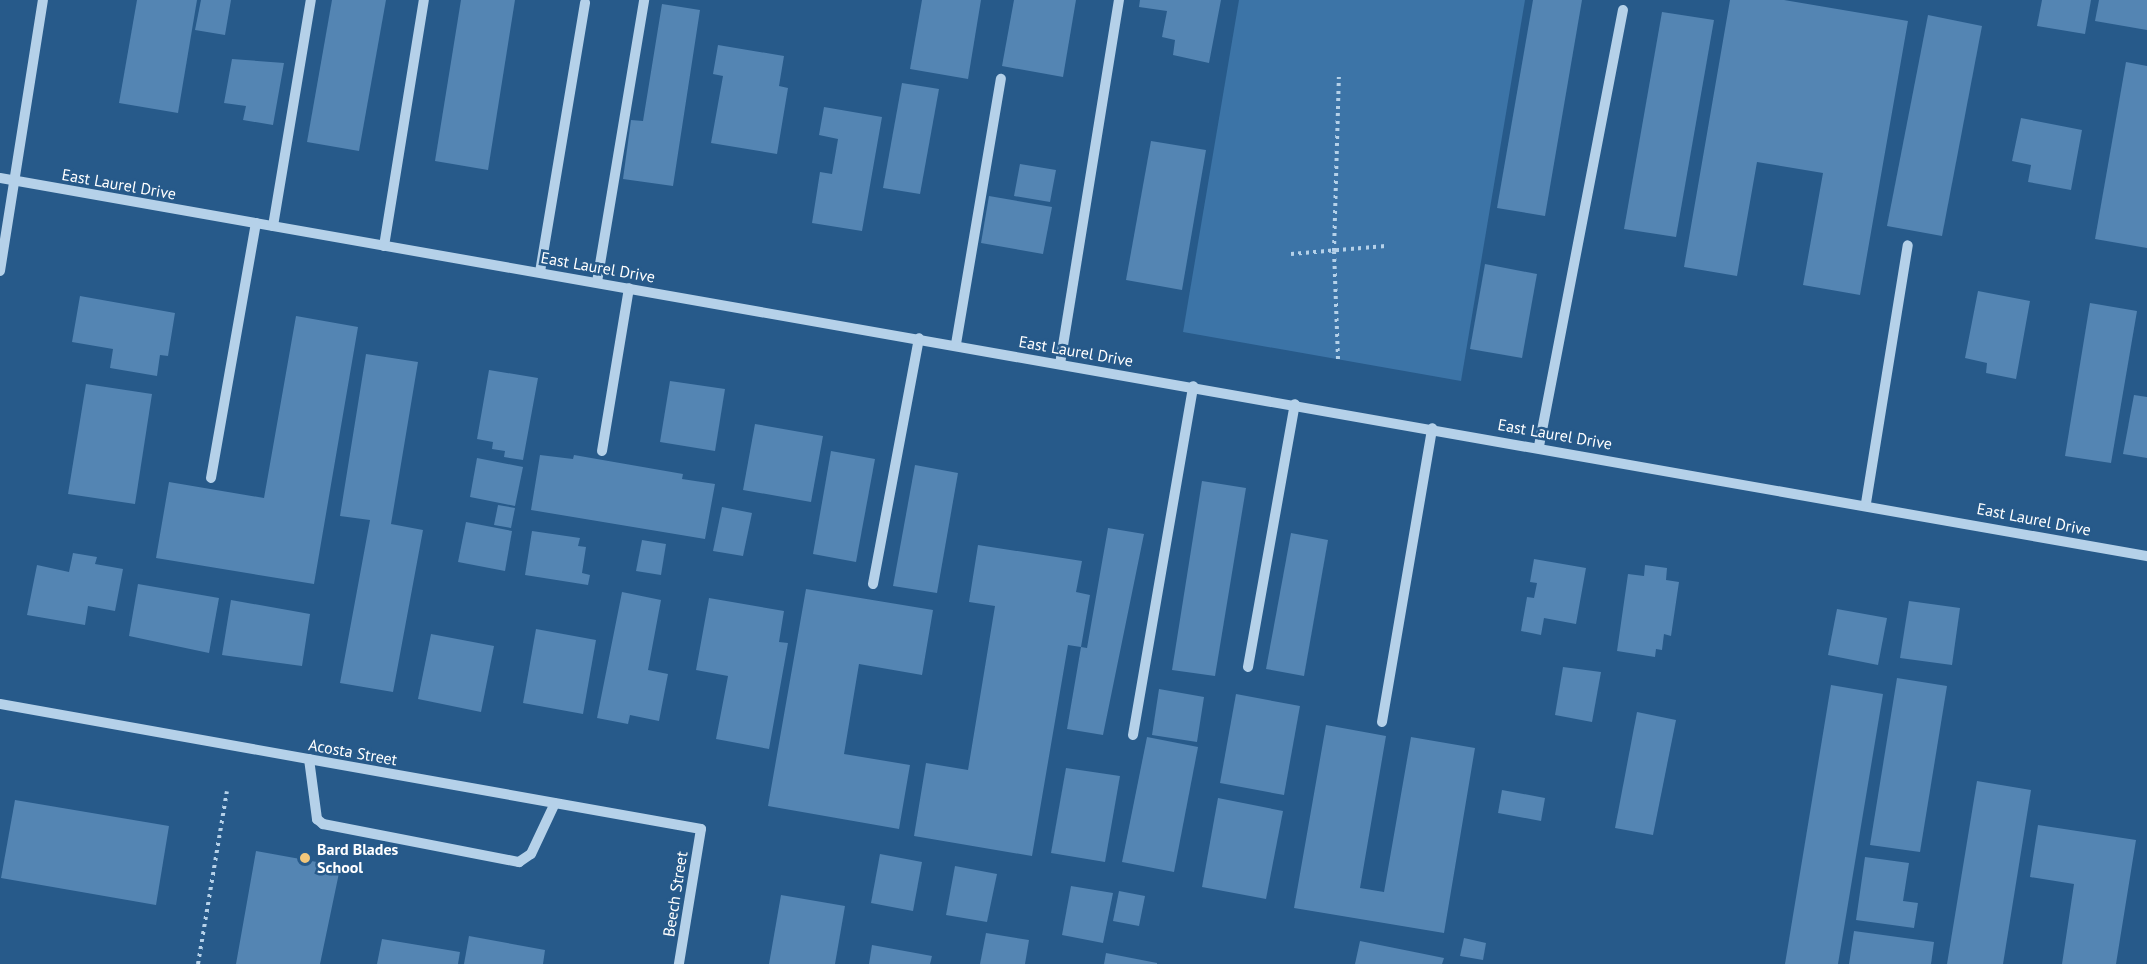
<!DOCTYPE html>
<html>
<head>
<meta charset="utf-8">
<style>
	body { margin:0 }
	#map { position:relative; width:2147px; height:964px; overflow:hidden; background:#275a8a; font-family:"PT Sans",sans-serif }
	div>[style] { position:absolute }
	.green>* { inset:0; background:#3c74a7 }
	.building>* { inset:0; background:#5485b3 }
	.path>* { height:4px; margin-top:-2px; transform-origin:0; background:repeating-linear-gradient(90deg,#b5d1e9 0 3px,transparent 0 7.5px) }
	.minor>* { height:10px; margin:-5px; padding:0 5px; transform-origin:5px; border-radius:5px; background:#b5d1e9 }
	.dots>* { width:16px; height:16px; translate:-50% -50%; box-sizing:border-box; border:3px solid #275a8a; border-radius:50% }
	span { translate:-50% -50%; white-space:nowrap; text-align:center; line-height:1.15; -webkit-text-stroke:5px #275a8a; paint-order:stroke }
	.street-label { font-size:16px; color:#fff }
	.poi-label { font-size:16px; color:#fff; font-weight:700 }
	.left { translate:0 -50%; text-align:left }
</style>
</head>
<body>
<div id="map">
	<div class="green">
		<i style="clip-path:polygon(1239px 0,1525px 0,1461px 381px,1183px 332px)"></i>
	</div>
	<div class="building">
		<i style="clip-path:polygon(137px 0,197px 0,178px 113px,119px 103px)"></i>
		<i style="clip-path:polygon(201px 0,231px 0,225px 35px,195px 30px)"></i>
		<i style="clip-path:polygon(332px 0,386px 0,359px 151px,307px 142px)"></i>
		<i style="clip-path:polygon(461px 0,515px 0,488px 170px,435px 161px)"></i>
		<i style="clip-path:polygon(922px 0,981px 0,968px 79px,910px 69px)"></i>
		<i style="clip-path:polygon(1014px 0,1076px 0,1063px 77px,1002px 66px)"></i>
		<i style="clip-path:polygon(1140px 0,1221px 0,1209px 63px,1173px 55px,1175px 40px,1162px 37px,1167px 11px,1139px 7px)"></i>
		<i style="clip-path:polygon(1533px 0,1582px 0,1545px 216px,1497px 208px)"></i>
		<i style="clip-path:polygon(1730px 0,1784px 0,1908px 21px,1860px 295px,1803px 285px,1823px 173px,1757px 162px,1737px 276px,1684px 267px)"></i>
		<i style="clip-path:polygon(2042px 0,2091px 0,2085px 34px,2037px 26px)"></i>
		<i style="clip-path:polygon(2099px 0,2147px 0,2147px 30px,2095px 21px)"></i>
		<i style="clip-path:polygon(662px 4px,700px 10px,673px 186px,623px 179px,631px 120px,643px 121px)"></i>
		<i style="clip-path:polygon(1662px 12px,1714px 20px,1676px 237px,1624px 229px)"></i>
		<i style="clip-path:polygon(1928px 15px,1982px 26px,1942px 236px,1887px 226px)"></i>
		<i style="clip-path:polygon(718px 45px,784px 56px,779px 86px,788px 88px,777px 154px,711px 143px,723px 76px,713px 74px)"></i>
		<i style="clip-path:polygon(232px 59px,284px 63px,273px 125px,243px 120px,246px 106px,224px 103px)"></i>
		<i style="clip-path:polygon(2126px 62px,2147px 66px,2147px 248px,2095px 239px)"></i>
		<i style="clip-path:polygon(902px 83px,939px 89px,920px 194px,883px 188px)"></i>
		<i style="clip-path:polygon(824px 107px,882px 117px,862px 231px,812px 223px,820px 172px,832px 174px,838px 139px,819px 135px)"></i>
		<i style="clip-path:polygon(2021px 118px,2082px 130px,2071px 190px,2028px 182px,2031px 165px,2012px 161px)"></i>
		<i style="clip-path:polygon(1151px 141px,1206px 150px,1182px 290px,1126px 280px)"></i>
		<i style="clip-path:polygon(1020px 164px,1056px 170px,1050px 202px,1014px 196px)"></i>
		<i style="clip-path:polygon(989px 196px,1052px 207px,1043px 254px,981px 243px)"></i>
		<i style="clip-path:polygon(1485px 264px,1537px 274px,1522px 358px,1470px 349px)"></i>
		<i style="clip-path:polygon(1978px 291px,2030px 301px,2016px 379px,1986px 373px,1987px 363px,1965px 358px)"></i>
		<i style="clip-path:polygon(80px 296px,175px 313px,168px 356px,160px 355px,157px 376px,110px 368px,113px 349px,72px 342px)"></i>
		<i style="clip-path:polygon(2090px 303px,2137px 311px,2111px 463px,2065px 456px)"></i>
		<i style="clip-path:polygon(296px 316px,358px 327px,314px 584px,156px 558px,169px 482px,264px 498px)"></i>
		<i style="clip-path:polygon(366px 354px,418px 362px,391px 524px,423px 530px,393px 692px,340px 683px,370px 520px,340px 516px)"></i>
		<i style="clip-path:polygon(489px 370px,538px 378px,523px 460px,504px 457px,505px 451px,492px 449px,493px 442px,477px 439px)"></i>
		<i style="clip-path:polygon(670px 381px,725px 389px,715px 451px,660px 442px)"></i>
		<i style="clip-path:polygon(86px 384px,152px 394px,135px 504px,68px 494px)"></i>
		<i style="clip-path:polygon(2134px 395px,2147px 397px,2147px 458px,2123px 454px)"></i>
		<i style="clip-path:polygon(755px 424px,823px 436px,811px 502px,743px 490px)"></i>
		<i style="clip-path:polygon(831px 451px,875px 459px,856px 562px,813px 554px)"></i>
		<i style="clip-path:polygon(540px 455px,573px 459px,574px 455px,683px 474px,682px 479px,715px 484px,705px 539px,531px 510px)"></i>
		<i style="clip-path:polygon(477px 458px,523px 467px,515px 506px,470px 497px)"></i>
		<i style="clip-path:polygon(915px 465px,958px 473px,937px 593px,893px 586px)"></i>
		<i style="clip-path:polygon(1202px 481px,1246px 488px,1215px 676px,1172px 670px)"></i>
		<i style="clip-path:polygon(498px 505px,515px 508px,511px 528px,494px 525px)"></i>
		<i style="clip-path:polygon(722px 507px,752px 513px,743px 556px,713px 551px)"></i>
		<i style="clip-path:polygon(466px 522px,512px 531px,505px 571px,458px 562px)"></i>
		<i style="clip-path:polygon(1108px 528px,1144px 534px,1103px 735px,1067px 729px,1081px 647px,1087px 648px)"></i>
		<i style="clip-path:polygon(532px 531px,580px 538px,578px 546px,586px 547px,582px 573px,590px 575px,588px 585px,525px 575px)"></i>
		<i style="clip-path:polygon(1291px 533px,1328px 540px,1304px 676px,1266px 669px)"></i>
		<i style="clip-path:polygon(642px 540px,666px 544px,661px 575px,636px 571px)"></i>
		<i style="clip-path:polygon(978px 545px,1082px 561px,1076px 592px,1090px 595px,1081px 647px,1068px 645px,1032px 856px,914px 836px,926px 763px,968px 770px,995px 606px,969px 602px)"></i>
		<i style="clip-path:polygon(73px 553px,97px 557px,95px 564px,123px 569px,115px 611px,88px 606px,85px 625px,27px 615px,37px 565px,69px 572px)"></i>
		<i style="clip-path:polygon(1534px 559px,1586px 568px,1576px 624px,1544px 618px,1541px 635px,1521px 631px,1527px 597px,1534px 598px,1537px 583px,1530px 582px)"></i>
		<i style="clip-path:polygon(1645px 565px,1667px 568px,1666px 580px,1679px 582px,1671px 636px,1664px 634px,1662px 650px,1656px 649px,1655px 657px,1617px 651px,1628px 574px,1644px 576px)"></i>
		<i style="clip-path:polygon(138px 584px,219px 598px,209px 653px,129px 636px)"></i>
		<i style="clip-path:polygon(806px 589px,933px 610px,922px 675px,859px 664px,844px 754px,910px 765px,899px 829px,768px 806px)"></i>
		<i style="clip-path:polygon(622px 592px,661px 600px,648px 670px,668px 674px,659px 721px,630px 715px,628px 724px,597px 718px)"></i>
		<i style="clip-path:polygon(709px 598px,784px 611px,779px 642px,788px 643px,769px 749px,716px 739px,728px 676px,696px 670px)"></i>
		<i style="clip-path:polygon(231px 600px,310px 614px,302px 666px,222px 655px)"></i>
		<i style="clip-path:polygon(1909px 601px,1960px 608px,1952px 665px,1900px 658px)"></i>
		<i style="clip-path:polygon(1837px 609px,1887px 618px,1878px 665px,1828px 655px)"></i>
		<i style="clip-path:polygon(536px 629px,596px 640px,583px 714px,523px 703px)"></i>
		<i style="clip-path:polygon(431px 634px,494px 646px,481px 712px,418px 699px)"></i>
		<i style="clip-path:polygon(1563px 667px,1601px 672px,1592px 722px,1555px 715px)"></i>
		<i style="clip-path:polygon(1897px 678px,1947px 686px,1920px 852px,1870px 845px)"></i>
		<i style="clip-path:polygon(1831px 685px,1883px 694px,1838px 964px,1785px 964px)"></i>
		<i style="clip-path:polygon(1159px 689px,1204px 697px,1197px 742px,1152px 735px)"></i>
		<i style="clip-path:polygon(1236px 694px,1300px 706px,1284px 795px,1220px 783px)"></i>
		<i style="clip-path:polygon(1637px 712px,1676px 720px,1653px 835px,1615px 828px)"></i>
		<i style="clip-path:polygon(1326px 725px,1386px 736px,1360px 888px,1384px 892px,1411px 737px,1475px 748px,1444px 933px,1294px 908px)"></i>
		<i style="clip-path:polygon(1147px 737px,1198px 747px,1174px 872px,1122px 862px)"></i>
		<i style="clip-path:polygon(1066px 768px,1120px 776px,1105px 862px,1051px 853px)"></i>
		<i style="clip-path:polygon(1977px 781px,2031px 790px,2003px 964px,1947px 964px)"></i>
		<i style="clip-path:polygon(1502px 790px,1545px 798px,1541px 821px,1498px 813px)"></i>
		<i style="clip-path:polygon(1218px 798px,1283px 811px,1266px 899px,1202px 887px)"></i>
		<i style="clip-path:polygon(15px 800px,169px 826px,156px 905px,1px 878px)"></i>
		<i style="clip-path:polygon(2038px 825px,2136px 840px,2116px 964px,2062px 964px,2074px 884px,2030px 877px)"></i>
		<i style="clip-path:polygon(256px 851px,328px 864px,326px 871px,339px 873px,320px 964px,236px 964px)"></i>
		<i style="clip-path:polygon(880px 854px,922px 862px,913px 911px,871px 903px)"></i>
		<i style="clip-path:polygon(1865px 857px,1909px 863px,1903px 901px,1918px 903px,1914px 928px,1856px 920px)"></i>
		<i style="clip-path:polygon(955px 866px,997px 874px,987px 922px,946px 915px)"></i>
		<i style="clip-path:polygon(1071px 886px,1113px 893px,1103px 943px,1062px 935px)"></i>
		<i style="clip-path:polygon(1119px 891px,1145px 896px,1139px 926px,1113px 921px)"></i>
		<i style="clip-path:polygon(781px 895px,845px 906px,835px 964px,769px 964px)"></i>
		<i style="clip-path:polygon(1854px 931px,1934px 942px,1931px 964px,1849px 964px)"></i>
		<i style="clip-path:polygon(986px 933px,1029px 940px,1025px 964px,980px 964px)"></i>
		<i style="clip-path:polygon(469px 936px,545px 950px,543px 964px,464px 964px)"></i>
		<i style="clip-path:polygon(1464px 938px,1486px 943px,1483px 960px,1460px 956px)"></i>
		<i style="clip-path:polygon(382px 939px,460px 952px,458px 964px,377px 964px)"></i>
		<i style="clip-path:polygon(1360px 941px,1444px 958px,1442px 964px,1355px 964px)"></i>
		<i style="clip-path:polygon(872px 945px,932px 956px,930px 964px,869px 964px)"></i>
		<i style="clip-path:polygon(1106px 953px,1157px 963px,1157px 964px,1104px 964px)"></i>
	</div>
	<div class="path">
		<i style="left:1291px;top:254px;width:95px;rotate:-4.8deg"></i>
		<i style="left:1338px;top:359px;width:108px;rotate:-92.1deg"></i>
		<i style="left:1334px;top:251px;width:174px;rotate:-88.4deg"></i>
		<i style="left:198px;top:964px;width:175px;rotate:-80.5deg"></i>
	</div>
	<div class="minor">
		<i style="left:0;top:178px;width:2180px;rotate:9.99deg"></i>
		<i style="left:273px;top:226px;width:229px;rotate:-80.5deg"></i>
		<i style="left:384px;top:246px;width:249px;rotate:-80.8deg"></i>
		<i style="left:0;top:271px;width:274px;rotate:-81deg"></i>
		<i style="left:540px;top:272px;width:273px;rotate:-80.5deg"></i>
		<i style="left:597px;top:282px;width:286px;rotate:-80.5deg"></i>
		<i style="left:956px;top:344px;width:269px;rotate:-80.4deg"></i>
		<i style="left:1060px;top:364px;width:369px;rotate:-80.8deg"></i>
		<i style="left:1539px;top:446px;width:444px;rotate:-79.1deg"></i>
		<i style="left:602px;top:451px;width:165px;rotate:-80.6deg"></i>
		<i style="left:211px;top:478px;width:259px;rotate:-80deg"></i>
		<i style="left:1866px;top:503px;width:261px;rotate:-80.8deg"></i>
		<i style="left:873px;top:584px;width:250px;rotate:-79.4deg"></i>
		<i style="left:1248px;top:667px;width:267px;rotate:-79.9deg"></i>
		<i style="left:0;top:704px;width:712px;rotate:10.11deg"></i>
		<i style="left:701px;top:829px;width:137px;rotate:99.3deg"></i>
		<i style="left:1382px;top:722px;width:298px;rotate:-80.3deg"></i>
		<i style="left:1133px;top:735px;width:354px;rotate:-80.2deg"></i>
		<i style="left:309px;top:759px;width:61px;rotate:82.4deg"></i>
		<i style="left:317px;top:819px;width:8px;rotate:40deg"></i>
		<i style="left:323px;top:824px;width:200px;rotate:11deg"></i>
		<i style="left:519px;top:862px;width:14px;rotate:-34deg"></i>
		<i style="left:531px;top:854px;width:56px;rotate:-64.8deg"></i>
	</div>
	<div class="dots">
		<i style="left:305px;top:858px;background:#f2c77b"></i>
	</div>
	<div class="street-label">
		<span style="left:119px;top:184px;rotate:10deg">East Laurel Drive</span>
		<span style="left:598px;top:267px;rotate:10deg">East Laurel Drive</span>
		<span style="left:1076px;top:351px;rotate:10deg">East Laurel Drive</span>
		<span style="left:1555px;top:434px;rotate:10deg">East Laurel Drive</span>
		<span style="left:2034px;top:519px;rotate:11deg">East Laurel Drive</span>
		<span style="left:353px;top:752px;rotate:10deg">Acosta Street</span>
		<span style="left:675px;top:894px;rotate:-81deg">Beech Street</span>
	</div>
	<div class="poi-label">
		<span class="left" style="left:317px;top:858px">Bard Blades<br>School</span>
	</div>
</div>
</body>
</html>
